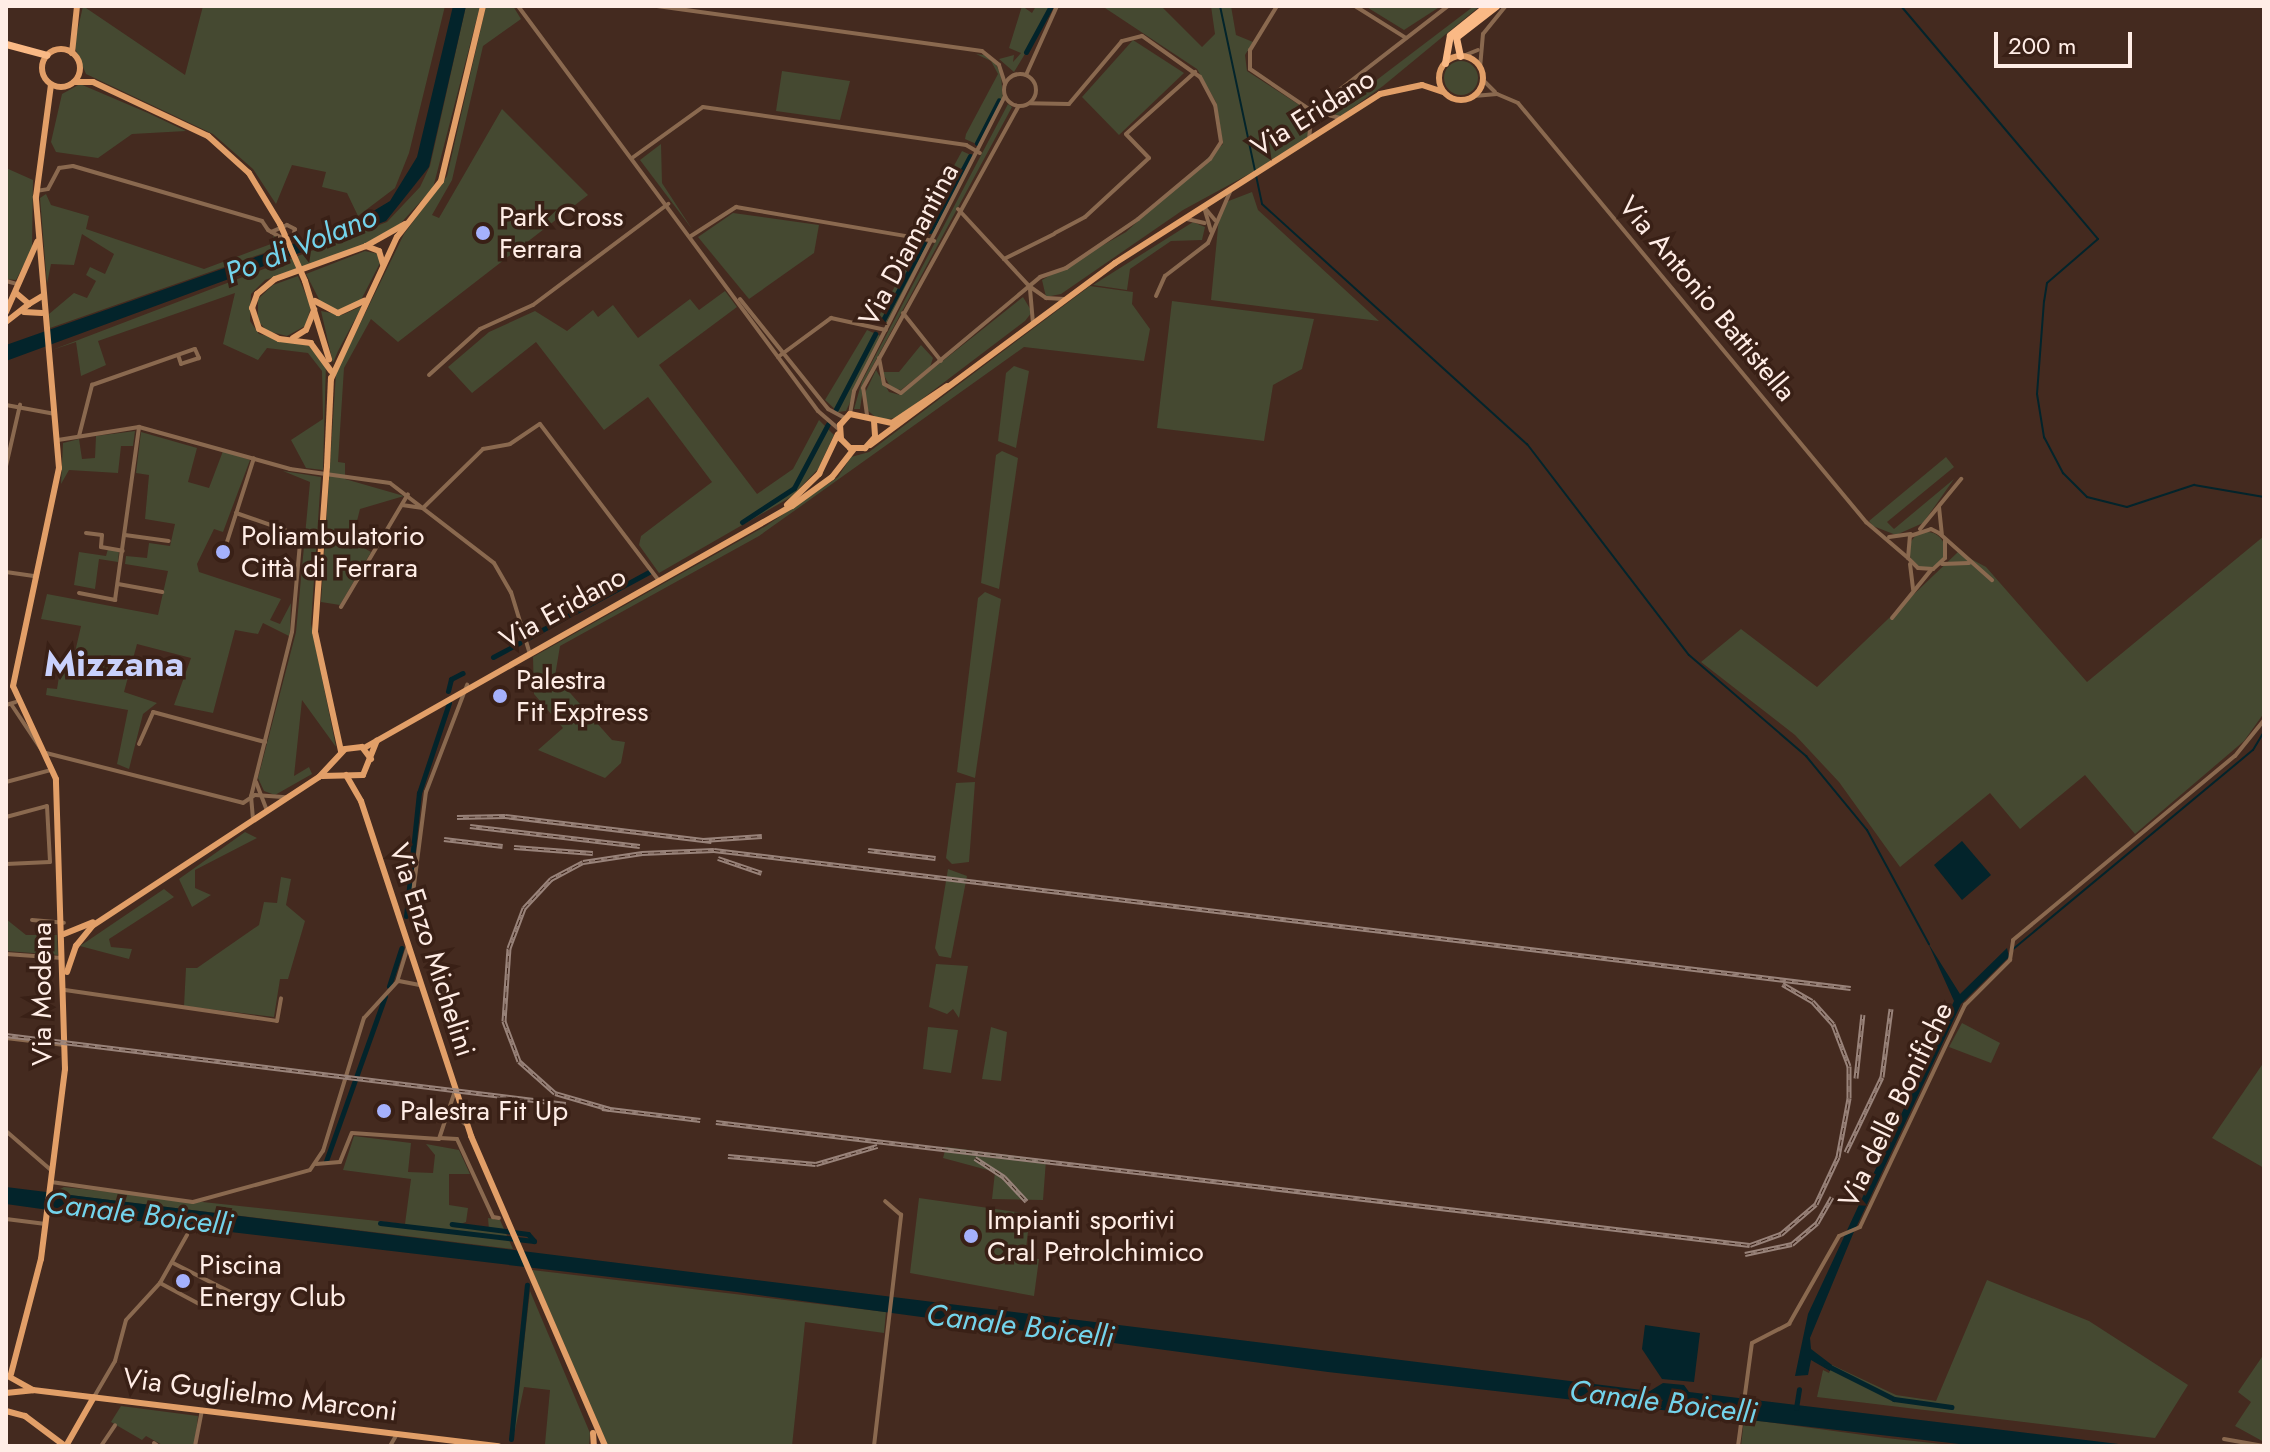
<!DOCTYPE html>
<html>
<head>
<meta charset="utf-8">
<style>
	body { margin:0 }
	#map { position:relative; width:2270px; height:1452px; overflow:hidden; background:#442a1f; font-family:Jost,sans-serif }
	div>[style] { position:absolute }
	.green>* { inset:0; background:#454931 }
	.round { border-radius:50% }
	.water>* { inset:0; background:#03242b }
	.stream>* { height:2px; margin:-1px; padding:0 1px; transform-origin:1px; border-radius:1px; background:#03242b }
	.canal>* { height:5px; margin:-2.5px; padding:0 2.5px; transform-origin:2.5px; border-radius:2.5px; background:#03242b }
	.minor>* { height:4px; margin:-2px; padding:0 2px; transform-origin:2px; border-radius:2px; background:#8a694f }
	.minor>.ring { margin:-2px; padding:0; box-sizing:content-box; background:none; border:4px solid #8a694f; border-radius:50% }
	.major>* { height:6px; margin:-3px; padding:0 3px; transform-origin:3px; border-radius:3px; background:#e29f68 }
	.major>.ring { margin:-3px; padding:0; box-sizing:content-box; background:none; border:6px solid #e29f68; border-radius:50% }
	.highway>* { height:7px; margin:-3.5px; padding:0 3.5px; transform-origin:3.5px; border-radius:3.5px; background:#fab985 }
	.rail>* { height:5px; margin-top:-2.5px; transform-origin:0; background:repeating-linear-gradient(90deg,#392016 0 6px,#99837a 0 12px); box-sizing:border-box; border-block:2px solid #99837a }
	.major-bridge>* { height:6px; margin:-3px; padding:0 3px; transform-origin:3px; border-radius:3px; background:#e29f68 }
	.dots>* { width:22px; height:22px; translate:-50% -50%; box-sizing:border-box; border:4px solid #392016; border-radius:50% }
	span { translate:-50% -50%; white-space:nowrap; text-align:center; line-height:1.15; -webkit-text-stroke:7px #392016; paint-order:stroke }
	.street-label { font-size:28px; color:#ffede6 }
	.poi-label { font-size:28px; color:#ffede6 }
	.left { translate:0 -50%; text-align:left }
	.water-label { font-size:30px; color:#73d3eb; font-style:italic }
	.district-label { font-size:36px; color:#c9d1fc; font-weight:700 }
	.frame { position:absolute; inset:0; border:8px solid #ffede6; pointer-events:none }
	.scale { position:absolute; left:1994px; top:32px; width:138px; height:36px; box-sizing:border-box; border:4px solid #ffede6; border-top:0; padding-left:10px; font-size:24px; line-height:28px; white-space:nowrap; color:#ffede6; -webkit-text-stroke:6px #392016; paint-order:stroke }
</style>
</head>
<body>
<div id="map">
	<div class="green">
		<i style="clip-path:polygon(83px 6px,185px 75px,203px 6px,445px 6px,409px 153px,395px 188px,358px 216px,347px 193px,322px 187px,326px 172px,292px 165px,276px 204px,253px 169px,213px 134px,86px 74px,74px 46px)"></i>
		<i style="clip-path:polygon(466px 6px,480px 6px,433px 188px,400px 224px,368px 243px,265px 280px,251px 294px,250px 321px,259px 334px,314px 347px,326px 363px,323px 470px,306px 468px,291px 440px,323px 419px,322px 371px,308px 353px,267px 348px,258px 360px,223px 344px,235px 293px,98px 341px,106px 365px,81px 376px,76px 342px,52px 350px,387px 222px,420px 187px,430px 166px)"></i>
		<i style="clip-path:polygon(486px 6px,513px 6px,521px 19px,483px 46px,452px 180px,432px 215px,439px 218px,502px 109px,588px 195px,398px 342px,371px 319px,344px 368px,338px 462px,345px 463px,345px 479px,404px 496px,360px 509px,352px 541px,371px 552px,340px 605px,321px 602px,336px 373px,404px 234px,447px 176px)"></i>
		<i style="clip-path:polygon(1022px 6px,1032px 13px,1036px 6px,1054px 6px,1014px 72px,999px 59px,1014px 55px,1013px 62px,1021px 53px,1009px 48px)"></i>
		<i style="clip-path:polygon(1102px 6px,1161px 6px,1202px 47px,1215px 34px,1211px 6px,1231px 6px,1236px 35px,1253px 42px,1245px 55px,1247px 71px,1304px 108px,1311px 127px,1307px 137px,1260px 168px,1183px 210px,1061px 294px,1046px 297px,1042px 280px,1126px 232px,1223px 144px,1216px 102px,1197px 69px)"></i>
		<i style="clip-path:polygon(1365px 6px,1441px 6px,1404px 30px)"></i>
		<i style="clip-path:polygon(1474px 6px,1480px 6px,1383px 86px,1341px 116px,1328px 117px)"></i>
		<i style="clip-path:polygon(1133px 40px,1184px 73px,1119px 135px,1082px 97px)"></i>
		<i style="clip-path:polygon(976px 54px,984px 55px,995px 63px,1001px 74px,1003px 100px,981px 146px,965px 139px,966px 134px,998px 74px,991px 61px)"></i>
		<i class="round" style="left:1444px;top:61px;width:34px;height:34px"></i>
		<i style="clip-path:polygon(782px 71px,850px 81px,840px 120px,776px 111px)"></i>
		<i style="clip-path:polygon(80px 84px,148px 113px,186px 131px,132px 134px,98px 158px,56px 152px,51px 142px,62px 94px)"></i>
		<i style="clip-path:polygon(1008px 104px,1012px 107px,864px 382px,860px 409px,854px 409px,862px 381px)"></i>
		<i style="clip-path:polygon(661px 144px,662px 183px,692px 229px,640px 160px)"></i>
		<i style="clip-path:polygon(962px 151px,975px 157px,934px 234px,920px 228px)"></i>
		<i style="clip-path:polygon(6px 168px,33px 180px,32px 249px,16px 280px,6px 279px)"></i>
		<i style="clip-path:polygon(1252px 192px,1258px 210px,1379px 321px,1211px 300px,1219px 217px,1226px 202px)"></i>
		<i style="clip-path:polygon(46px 194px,51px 205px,89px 216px,86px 229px,204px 269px,271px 244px,274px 235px,284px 246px,50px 328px,49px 314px,74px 293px,87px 298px,96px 281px,86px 275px,90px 267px,105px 274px,114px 254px,82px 234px,74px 265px,51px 264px,47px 284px,40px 198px)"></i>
		<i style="clip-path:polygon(733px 213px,819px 225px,814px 253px,749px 299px,698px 237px)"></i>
		<i style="clip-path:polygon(1193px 222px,1205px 227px,1202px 240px,1171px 241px,1130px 269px,1127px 290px,1093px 285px)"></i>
		<i style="clip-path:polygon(919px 241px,929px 245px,888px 323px,878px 318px)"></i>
		<i style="clip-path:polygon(365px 251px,379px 254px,380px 263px,360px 302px,342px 311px,322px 305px,306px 274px)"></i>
		<i style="clip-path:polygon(298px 276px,311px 307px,305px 326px,287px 336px,267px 331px,258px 321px,258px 299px,273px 285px)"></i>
		<i style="clip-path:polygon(1090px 286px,1133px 292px,1132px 304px,1150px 329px,1144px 361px,1024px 347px,759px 536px,560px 646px,555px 676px,612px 740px,625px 742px,621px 763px,605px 778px,538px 750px,563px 728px,534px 694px,533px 657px,766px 526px,838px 477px,851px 457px,869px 452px)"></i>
		<i style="clip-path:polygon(725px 291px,737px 307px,659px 365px,757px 494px,793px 469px,819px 420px,834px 435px,818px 469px,791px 497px,659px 573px,639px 545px,641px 536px,712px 482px,648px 397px,604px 430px,536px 342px,472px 393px,448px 367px,489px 332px,535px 311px,567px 331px,593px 310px,598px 317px,613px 305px,638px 338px,690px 299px,699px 310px)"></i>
		<i style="clip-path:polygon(1023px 297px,1032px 312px,1025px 321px,897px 418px,879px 420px,866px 409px,864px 395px,876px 370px,889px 392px,900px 395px)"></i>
		<i style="clip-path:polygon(1172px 301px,1314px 319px,1302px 369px,1273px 385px,1264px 441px,1157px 428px)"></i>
		<i style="clip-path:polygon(362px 306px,338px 351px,333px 363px,321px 311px,342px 315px)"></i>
		<i style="clip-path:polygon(867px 330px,881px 336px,846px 411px,838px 412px,825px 400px)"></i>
		<i style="clip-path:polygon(921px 345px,933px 358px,930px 367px,901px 390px,891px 388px,882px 372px,899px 372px)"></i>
		<i style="clip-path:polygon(1014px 366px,1029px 371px,1016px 448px,998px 441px,1006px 373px)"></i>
		<i style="clip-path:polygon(135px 431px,133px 446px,121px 446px,118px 473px,69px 470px,61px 484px,63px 443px,79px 439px,82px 459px,95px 458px,96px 436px)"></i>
		<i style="clip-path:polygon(141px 432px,197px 448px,188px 482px,209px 488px,223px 451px,250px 460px,223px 532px,214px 529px,197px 564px,199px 572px,281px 599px,270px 620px,280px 624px,291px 603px,290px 631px,289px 636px,263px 623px,258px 634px,235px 630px,213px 713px,174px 705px,191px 658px,137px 644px,124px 692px,157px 703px,143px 714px,129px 769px,117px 764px,128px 710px,46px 695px,47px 688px,57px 689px,62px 658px,73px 661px,81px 626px,41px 619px,47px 594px,158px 615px,168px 571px,125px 564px,126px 556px,147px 558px,149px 543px,170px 546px,175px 524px,145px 519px,149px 475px,136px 473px)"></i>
		<i style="clip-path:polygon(1002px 451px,1018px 458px,999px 589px,981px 583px,996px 455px)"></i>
		<i style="clip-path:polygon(1946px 457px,1954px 467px,1887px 522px,1894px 529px,1954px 479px,1923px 523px,1896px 535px,1873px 526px,1869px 521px)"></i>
		<i style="clip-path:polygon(283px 471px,321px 477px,311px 624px,336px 747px,302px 700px,294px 776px,309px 767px,312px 774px,275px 795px,264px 791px,258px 778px,296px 632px,310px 482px)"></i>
		<i class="round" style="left:1909px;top:532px;width:36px;height:36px"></i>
		<i style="clip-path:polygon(2264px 536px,2264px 713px,2244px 741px,2135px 834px,2085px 775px,2020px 829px,1990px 793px,1900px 867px,1839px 782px,1795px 735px,1701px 662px,1741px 629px,1817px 687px,1958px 552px,1986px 567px,2087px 682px)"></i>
		<i style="clip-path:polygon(108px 549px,119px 551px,118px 562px,99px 559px,95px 589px,74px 585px,79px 552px,106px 556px)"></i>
		<i style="clip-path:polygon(985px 592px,1001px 599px,975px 778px,957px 772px,978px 598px)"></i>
		<i style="clip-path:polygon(975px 782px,969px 862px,952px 864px,946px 858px,956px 783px)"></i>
		<i style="clip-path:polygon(245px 832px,257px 838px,195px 870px,195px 888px,211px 895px,192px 907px,179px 879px)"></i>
		<i style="clip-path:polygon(948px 869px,967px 876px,951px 958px,939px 956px,935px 948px)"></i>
		<i style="clip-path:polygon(281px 877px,291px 879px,286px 905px,305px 921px,288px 979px,280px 979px,274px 1017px,184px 1006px,186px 968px,197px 968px,259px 925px,264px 902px,277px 903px)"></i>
		<i style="clip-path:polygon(164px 889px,174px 897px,109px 939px,111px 947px,132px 949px,129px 959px,80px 946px)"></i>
		<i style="clip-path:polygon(6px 919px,26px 935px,57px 935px,58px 955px,6px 951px)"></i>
		<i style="clip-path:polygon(936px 964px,968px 966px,959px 1018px,953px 1009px,947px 1014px,929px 1007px)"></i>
		<i style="clip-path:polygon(1962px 1023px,2000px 1043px,1991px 1063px,1949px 1047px)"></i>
		<i style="clip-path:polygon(928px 1027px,958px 1030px,951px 1073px,923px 1069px)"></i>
		<i style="clip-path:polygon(991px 1027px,1007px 1032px,1001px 1081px,982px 1079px)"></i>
		<i style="clip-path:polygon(2264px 1062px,2264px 1168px,2212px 1138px)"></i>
		<i style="clip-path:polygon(354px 1136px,411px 1143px,408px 1172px,433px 1173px,435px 1155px,426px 1144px,459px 1150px,470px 1174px,449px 1174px,449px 1205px,468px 1208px,466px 1222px,452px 1227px,489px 1230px,488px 1218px,500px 1220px,513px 1249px,52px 1193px,64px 1187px,405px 1224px,411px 1179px,343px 1170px)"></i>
		<i style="clip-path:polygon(946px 1147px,1046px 1160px,1043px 1200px,992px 1199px,995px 1172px,943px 1158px)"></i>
		<i style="clip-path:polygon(919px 1198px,1030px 1214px,1025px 1257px,1039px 1259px,1034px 1296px,910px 1273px)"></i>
		<i style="clip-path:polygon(532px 1270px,886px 1312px,884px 1333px,805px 1322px,792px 1446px,608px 1446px)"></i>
		<i style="clip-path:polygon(1987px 1280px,2089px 1321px,2188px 1385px,2155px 1438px,1817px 1397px,1823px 1370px,1829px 1373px,1832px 1365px,1896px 1395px,1936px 1401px)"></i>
		<i style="clip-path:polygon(530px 1291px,590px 1433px,589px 1446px,545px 1444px,550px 1390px,524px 1387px,513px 1440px)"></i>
		<i style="clip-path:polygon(2264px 1354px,2264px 1442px,2235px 1426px,2251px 1402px,2238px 1392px)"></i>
		<i style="clip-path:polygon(121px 1406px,198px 1416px,195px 1441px,192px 1446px,164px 1446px,146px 1436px,142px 1440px,111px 1422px)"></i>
		<i style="clip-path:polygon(1744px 1419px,1886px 1438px,1960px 1446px,1741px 1446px)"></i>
	</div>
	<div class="water">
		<i style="clip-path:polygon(453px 6px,466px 6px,429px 167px,386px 221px,6px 361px,6px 345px,355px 222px,390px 201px,417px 157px)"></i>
		<i style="clip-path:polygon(1962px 841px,1991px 875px,1962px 900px,1934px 865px)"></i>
		<i style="clip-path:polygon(1928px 943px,1960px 994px,2007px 948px,2009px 957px,1961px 1004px,1853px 1234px,1810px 1338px,1811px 1349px,1832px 1365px,1830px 1371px,1811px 1360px,1808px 1375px,1795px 1376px,1808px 1314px,1954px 1001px)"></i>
		<i style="clip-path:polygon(6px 1187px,1650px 1391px,1663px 1383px,1684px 1385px,1689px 1392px,2135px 1446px,1977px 1446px,1328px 1372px,737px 1292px,70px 1213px,6px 1204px)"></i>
		<i style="clip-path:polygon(1645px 1325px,1700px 1333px,1694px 1382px,1662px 1379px,1642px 1349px)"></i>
	</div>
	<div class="stream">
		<i style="left:1220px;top:6px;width:202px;rotate:78deg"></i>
		<i style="left:1262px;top:204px;width:358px;rotate:42.2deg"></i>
		<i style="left:1527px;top:444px;width:266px;rotate:52.5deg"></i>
		<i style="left:1689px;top:655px;width:155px;rotate:40.8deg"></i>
		<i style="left:1806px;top:756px;width:96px;rotate:50.5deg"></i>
		<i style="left:1867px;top:830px;width:130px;rotate:61.5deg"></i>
		<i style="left:1901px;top:6px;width:305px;rotate:49.8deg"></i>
		<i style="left:2098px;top:239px;width:67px;rotate:139.2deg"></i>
		<i style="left:2047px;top:283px;width:18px;rotate:99deg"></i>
		<i style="left:2044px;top:301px;width:93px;rotate:94.3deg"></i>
		<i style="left:2037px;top:394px;width:44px;rotate:80.8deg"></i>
		<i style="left:2044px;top:437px;width:41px;rotate:62.2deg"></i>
		<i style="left:2063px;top:473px;width:34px;rotate:45deg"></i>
		<i style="left:2087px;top:497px;width:41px;rotate:14deg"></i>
		<i style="left:2127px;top:507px;width:71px;rotate:-18.2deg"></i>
		<i style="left:2194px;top:485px;width:71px;rotate:9.7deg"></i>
		<i style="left:2012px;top:950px;width:313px;rotate:-39.7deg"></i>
		<i style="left:2253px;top:750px;width:21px;rotate:-59deg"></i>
	</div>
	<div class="canal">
		<i style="left:1026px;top:52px;width:52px;rotate:-61.5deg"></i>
		<i style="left:977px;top:143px;width:48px;rotate:-62.9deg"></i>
		<i style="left:930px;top:231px;width:85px;rotate:-61.9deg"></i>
		<i style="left:883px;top:320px;width:87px;rotate:-62deg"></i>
		<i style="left:836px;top:409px;width:85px;rotate:-62.5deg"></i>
		<i style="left:742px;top:522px;width:62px;rotate:-33.2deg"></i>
		<i style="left:794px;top:488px;width:72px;rotate:-62deg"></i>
		<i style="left:575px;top:612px;width:84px;rotate:-28.4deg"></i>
		<i style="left:526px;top:639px;width:49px;rotate:-29.2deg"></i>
		<i style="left:493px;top:657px;width:30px;rotate:-28deg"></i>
		<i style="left:448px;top:691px;width:12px;rotate:-76deg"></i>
		<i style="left:451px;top:679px;width:13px;rotate:-27deg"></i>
		<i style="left:406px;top:916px;width:124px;rotate:-84deg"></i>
		<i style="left:419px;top:793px;width:95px;rotate:-71.6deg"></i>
		<i style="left:389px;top:986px;width:40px;rotate:-72deg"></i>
		<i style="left:326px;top:1161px;width:175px;rotate:-70.3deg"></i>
		<i style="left:380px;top:1223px;width:155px;rotate:6.7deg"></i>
		<i style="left:534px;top:1241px;width:9px;rotate:-131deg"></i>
		<i style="left:528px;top:1234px;width:77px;rotate:-172.5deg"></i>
		<i style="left:1826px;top:1365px;width:76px;rotate:26.6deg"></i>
		<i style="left:1894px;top:1399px;width:58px;rotate:8deg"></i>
		<i style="left:1796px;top:1408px;width:19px;rotate:-81deg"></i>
		<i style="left:511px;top:1439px;width:155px;rotate:-84.1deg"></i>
	</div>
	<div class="minor">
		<i style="left:518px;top:6px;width:504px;rotate:53.47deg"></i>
		<i style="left:818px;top:411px;width:28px;rotate:41deg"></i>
		<i style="left:657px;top:6px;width:328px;rotate:7.9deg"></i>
		<i style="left:982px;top:51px;width:22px;rotate:39deg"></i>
		<i style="left:999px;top:65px;width:20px;rotate:72deg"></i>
		<i style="left:1277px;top:6px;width:52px;rotate:121.5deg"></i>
		<i style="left:1250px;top:50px;width:19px;rotate:90deg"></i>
		<i style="left:1250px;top:69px;width:75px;rotate:34.1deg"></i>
		<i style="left:1312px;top:111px;width:30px;rotate:14deg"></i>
		<i style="left:1355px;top:6px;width:60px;rotate:32.1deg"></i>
		<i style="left:1463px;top:56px;width:16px;rotate:-22deg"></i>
		<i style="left:1480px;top:68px;width:34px;rotate:-85deg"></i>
		<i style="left:1483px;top:34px;width:36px;rotate:-51deg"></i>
		<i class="ring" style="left:1004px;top:74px;width:28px;height:28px"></i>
		<i style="left:1026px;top:75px;width:76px;rotate:-65.8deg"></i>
		<i style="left:1483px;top:80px;width:17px;rotate:45deg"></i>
		<i style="left:1474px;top:96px;width:23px;rotate:-5deg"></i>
		<i style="left:1497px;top:94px;width:23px;rotate:23deg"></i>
		<i style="left:1518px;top:103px;width:545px;rotate:50.29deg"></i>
		<i style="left:1866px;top:522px;width:55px;rotate:40.6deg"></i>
		<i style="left:1312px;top:111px;width:172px;rotate:-37.7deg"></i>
		<i style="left:1309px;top:139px;width:28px;rotate:-84deg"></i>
		<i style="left:632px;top:158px;width:87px;rotate:-35.7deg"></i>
		<i style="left:703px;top:107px;width:266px;rotate:8.2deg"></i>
		<i style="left:966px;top:145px;width:16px;rotate:30deg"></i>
		<i style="left:36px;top:191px;width:12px;rotate:-9deg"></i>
		<i style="left:48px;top:189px;width:24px;rotate:-62deg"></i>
		<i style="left:59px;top:168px;width:14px;rotate:-8deg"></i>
		<i style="left:73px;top:166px;width:197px;rotate:16.2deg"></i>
		<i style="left:262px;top:221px;width:11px;rotate:56deg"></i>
		<i style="left:268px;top:230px;width:14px;rotate:30deg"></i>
		<i style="left:280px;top:237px;width:13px;rotate:-4deg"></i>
		<i style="left:293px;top:236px;width:7px;rotate:-74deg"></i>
		<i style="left:295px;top:229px;width:9px;rotate:-153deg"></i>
		<i style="left:287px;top:225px;width:17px;rotate:156deg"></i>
		<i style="left:1204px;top:207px;width:25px;rotate:74deg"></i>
		<i style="left:1204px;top:207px;width:17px;rotate:50deg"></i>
		<i style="left:958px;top:209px;width:105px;rotate:47.3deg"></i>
		<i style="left:1029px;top:286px;width:21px;rotate:35deg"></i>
		<i style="left:1046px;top:298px;width:18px;rotate:3deg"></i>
		<i style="left:1187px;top:219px;width:18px;rotate:13deg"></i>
		<i style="left:1055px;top:233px;width:34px;rotate:-28deg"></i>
		<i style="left:1085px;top:217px;width:87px;rotate:-42.7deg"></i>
		<i style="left:1149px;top:158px;width:33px;rotate:-134deg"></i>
		<i style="left:1126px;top:134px;width:93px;rotate:-41.9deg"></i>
		<i style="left:691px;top:236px;width:54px;rotate:-32.8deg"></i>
		<i style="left:736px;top:207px;width:201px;rotate:9.7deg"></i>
		<i style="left:1004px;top:259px;width:56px;rotate:-26.6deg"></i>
		<i style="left:6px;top:281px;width:11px;rotate:15deg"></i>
		<i style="left:1030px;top:289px;width:33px;rotate:85deg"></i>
		<i style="left:1156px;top:296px;width:22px;rotate:-66deg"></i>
		<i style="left:1165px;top:276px;width:54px;rotate:-37.5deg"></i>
		<i style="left:1208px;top:243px;width:56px;rotate:-66.7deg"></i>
		<i style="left:740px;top:299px;width:141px;rotate:51.3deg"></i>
		<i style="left:828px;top:409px;width:19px;rotate:28deg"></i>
		<i style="left:903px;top:313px;width:61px;rotate:51.6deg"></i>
		<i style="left:778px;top:357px;width:66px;rotate:-36.3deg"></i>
		<i style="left:831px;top:318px;width:56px;rotate:12.3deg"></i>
		<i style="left:879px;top:358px;width:26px;rotate:79deg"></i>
		<i style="left:884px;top:384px;width:19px;rotate:28deg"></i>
		<i style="left:901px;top:393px;width:181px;rotate:-39.8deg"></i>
		<i style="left:1040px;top:277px;width:28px;rotate:-19deg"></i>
		<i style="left:1066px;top:268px;width:87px;rotate:-34.2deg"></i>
		<i style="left:1138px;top:219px;width:94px;rotate:-39.8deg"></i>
		<i style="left:1210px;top:159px;width:20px;rotate:-57deg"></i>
		<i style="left:1221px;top:142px;width:37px;rotate:-99deg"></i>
		<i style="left:1215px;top:105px;width:32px;rotate:-118deg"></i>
		<i style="left:1200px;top:77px;width:71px;rotate:-144.7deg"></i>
		<i style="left:1142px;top:36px;width:21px;rotate:166deg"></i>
		<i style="left:1122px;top:41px;width:82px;rotate:130.1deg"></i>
		<i style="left:1069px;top:104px;width:39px;rotate:-179deg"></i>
		<i style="left:429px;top:375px;width:69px;rotate:-42deg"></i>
		<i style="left:480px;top:329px;width:58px;rotate:-24.4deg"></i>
		<i style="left:533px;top:305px;width:169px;rotate:-36.8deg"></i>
		<i style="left:6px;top:405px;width:50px;rotate:10.4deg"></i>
		<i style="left:850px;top:414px;width:23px;rotate:-80deg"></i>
		<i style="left:854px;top:391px;width:331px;rotate:-62.9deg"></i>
		<i style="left:867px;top:415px;width:27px;rotate:-98deg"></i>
		<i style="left:863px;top:388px;width:321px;rotate:-61.1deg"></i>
		<i style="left:79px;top:436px;width:53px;rotate:-75.7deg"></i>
		<i style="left:92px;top:385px;width:109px;rotate:-19.3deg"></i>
		<i style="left:195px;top:349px;width:10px;rotate:66deg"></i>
		<i style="left:199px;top:358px;width:19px;rotate:162deg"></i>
		<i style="left:181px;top:364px;width:9px;rotate:-108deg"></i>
		<i style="left:58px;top:440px;width:82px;rotate:-9.1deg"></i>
		<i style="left:139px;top:427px;width:157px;rotate:15.5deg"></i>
		<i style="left:290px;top:469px;width:101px;rotate:8deg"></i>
		<i style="left:390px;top:483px;width:131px;rotate:37.6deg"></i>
		<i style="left:494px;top:563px;width:34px;rotate:60deg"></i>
		<i style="left:511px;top:592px;width:62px;rotate:73deg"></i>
		<i style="left:6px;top:466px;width:63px;rotate:-77.1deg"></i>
		<i style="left:402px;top:505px;width:21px;rotate:8deg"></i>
		<i style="left:424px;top:507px;width:83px;rotate:-44.5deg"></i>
		<i style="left:483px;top:449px;width:27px;rotate:-10deg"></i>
		<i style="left:510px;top:444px;width:36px;rotate:-34deg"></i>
		<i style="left:540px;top:424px;width:197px;rotate:52.8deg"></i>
		<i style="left:1939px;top:507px;width:27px;rotate:84deg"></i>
		<i style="left:236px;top:513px;width:52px;rotate:19.1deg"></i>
		<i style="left:285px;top:530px;width:20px;rotate:41deg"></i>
		<i style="left:300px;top:543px;width:89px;rotate:95.1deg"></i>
		<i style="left:292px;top:632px;width:169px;rotate:104deg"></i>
		<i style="left:251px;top:796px;width:22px;rotate:85deg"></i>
		<i style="left:1920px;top:529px;width:65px;rotate:-50.6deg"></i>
		<i style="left:86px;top:533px;width:16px;rotate:7deg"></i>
		<i style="left:102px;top:535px;width:12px;rotate:95deg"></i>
		<i style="left:101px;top:547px;width:22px;rotate:10deg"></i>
		<i style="left:125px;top:535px;width:44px;rotate:7.8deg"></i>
		<i style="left:1889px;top:537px;width:22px;rotate:-8deg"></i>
		<i style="left:1945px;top:540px;width:18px;rotate:90deg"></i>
		<i style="left:1945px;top:558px;width:16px;rotate:137deg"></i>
		<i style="left:1933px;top:569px;width:15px;rotate:-176deg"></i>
		<i style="left:1918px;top:568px;width:14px;rotate:-135deg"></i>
		<i style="left:1908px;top:558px;width:22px;rotate:-85deg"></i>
		<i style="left:1910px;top:536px;width:22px;rotate:-18deg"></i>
		<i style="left:1931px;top:529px;width:9px;rotate:27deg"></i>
		<i style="left:1939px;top:533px;width:71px;rotate:41.6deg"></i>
		<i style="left:226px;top:545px;width:91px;rotate:-72.2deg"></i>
		<i style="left:1910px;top:564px;width:26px;rotate:83deg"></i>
		<i style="left:1942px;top:564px;width:27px;rotate:-2deg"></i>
		<i style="left:6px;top:572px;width:28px;rotate:8deg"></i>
		<i style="left:118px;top:584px;width:45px;rotate:10.3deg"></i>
		<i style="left:79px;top:593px;width:37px;rotate:11deg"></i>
		<i style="left:115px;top:600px;width:175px;rotate:-82.1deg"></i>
		<i style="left:341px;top:607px;width:131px;rotate:-59.3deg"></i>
		<i style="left:1892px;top:618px;width:62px;rotate:-50.9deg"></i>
		<i style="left:11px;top:704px;width:54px;rotate:56.3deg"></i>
		<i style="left:6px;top:705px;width:10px;rotate:-17deg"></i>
		<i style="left:139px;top:744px;width:35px;rotate:-66deg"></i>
		<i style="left:153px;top:712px;width:116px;rotate:15deg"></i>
		<i style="left:46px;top:753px;width:203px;rotate:14.2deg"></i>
		<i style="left:243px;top:803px;width:14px;rotate:-34deg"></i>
		<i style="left:255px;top:795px;width:31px;rotate:4deg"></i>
		<i style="left:6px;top:782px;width:47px;rotate:-14.9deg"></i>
		<i style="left:256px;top:782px;width:31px;rotate:69deg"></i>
		<i style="left:6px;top:817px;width:42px;rotate:-15deg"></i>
		<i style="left:47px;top:806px;width:56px;rotate:86.9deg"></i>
		<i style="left:6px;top:864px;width:44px;rotate:-2.6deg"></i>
		<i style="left:413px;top:893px;width:102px;rotate:-82.7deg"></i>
		<i style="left:426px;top:792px;width:115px;rotate:-69deg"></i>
		<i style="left:32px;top:920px;width:32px;rotate:5deg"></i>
		<i style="left:6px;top:954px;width:56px;rotate:4.1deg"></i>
		<i style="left:399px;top:981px;width:21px;rotate:11deg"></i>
		<i style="left:65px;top:990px;width:214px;rotate:8.3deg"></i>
		<i style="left:277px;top:1021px;width:23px;rotate:-80deg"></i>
		<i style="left:6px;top:1038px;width:59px;rotate:6.8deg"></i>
		<i style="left:449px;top:1110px;width:21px;rotate:41deg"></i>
		<i style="left:6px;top:1131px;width:61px;rotate:41deg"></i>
		<i style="left:440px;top:1138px;width:17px;rotate:3deg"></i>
		<i style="left:457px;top:1139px;width:86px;rotate:65.2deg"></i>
		<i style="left:493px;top:1217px;width:6px;rotate:9deg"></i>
		<i style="left:316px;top:1164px;width:24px;rotate:-5deg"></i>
		<i style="left:340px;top:1162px;width:31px;rotate:-68deg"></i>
		<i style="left:352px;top:1133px;width:87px;rotate:3.9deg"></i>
		<i style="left:439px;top:1139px;width:51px;rotate:-71.6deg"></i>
		<i style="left:51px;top:1182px;width:143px;rotate:8deg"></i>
		<i style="left:193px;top:1202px;width:121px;rotate:-15.3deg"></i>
		<i style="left:310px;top:1170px;width:23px;rotate:-56deg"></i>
		<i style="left:323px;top:1151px;width:139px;rotate:-72.9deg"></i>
		<i style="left:364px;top:1018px;width:49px;rotate:-47.5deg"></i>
		<i style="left:397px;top:982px;width:37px;rotate:-73deg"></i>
		<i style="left:6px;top:1219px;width:40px;rotate:7.1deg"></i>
		<i style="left:173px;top:1263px;width:82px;rotate:26.9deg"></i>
		<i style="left:160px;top:1283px;width:44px;rotate:28.3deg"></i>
		<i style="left:94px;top:1397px;width:42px;rotate:-59.7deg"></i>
		<i style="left:115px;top:1361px;width:42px;rotate:-75deg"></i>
		<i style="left:126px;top:1320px;width:50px;rotate:-47.4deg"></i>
		<i style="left:160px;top:1283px;width:55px;rotate:-60.6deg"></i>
		<i style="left:2224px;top:1439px;width:40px;rotate:10deg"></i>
		<i style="left:154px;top:1443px;width:5px;rotate:37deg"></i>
		<i style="left:101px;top:1446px;width:25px;rotate:-56deg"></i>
		<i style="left:195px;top:1446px;width:37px;rotate:-79deg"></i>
		<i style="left:390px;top:1446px;width:14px;rotate:-60deg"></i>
		<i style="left:874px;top:1446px;width:233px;rotate:-83.3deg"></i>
		<i style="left:901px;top:1215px;width:21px;rotate:-139deg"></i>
		<i style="left:1738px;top:1446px;width:104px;rotate:-82.3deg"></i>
		<i style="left:1752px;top:1343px;width:42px;rotate:-27.2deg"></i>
		<i style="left:1789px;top:1324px;width:101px;rotate:-60.4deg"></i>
		<i style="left:1839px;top:1236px;width:23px;rotate:-23deg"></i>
		<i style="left:1860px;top:1227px;width:246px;rotate:-64.7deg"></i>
		<i style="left:1965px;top:1005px;width:64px;rotate:-45deg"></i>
		<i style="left:2010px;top:960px;width:20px;rotate:-81deg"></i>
		<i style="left:2013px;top:940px;width:288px;rotate:-39.7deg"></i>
		<i style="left:2235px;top:756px;width:46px;rotate:-51.1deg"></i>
	</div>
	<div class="major">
		<i class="ring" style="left:42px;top:49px;width:32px;height:32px"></i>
		<i style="left:72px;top:53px;width:47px;rotate:-83.9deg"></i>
		<i class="ring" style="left:1439px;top:56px;width:38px;height:38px"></i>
		<i style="left:74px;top:82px;width:19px"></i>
		<i style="left:93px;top:82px;width:127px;rotate:25.2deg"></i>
		<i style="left:208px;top:136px;width:55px;rotate:42.1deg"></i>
		<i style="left:249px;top:173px;width:60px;rotate:58.7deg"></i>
		<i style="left:366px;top:246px;width:14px;rotate:21deg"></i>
		<i style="left:379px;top:251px;width:14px;rotate:73deg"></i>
		<i style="left:305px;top:281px;width:82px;rotate:72.9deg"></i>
		<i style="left:16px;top:293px;width:17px;rotate:40deg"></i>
		<i style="left:29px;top:304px;width:17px;rotate:-31deg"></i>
		<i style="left:315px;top:301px;width:26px;rotate:28deg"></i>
		<i style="left:338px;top:313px;width:29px;rotate:-25deg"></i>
		<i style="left:6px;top:312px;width:77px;rotate:-66.1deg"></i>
		<i style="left:24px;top:312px;width:18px;rotate:3deg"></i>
		<i style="left:6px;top:322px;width:29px;rotate:-38deg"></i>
		<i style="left:293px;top:338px;width:15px;rotate:-32deg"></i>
		<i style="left:306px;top:330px;width:22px;rotate:-68deg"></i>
		<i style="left:331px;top:371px;width:34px;rotate:-126deg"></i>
		<i style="left:311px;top:343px;width:32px;rotate:-173deg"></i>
		<i style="left:279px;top:339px;width:22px;rotate:-153deg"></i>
		<i style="left:259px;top:329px;width:22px;rotate:-108deg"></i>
		<i style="left:252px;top:308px;width:15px;rotate:-70deg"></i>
		<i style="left:257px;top:294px;width:23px;rotate:-40deg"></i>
		<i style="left:275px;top:279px;width:97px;rotate:-19.9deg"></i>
		<i style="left:366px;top:246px;width:45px;rotate:-29.4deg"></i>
		<i style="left:331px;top:379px;width:157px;rotate:-65.1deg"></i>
		<i style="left:397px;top:237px;width:71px;rotate:-51.8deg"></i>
		<i style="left:441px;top:181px;width:180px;rotate:-76.5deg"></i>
		<i style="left:874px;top:421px;width:16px;rotate:86deg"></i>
		<i style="left:875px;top:437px;width:15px;rotate:132deg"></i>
		<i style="left:865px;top:448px;width:15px;rotate:180deg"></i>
		<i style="left:850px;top:448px;width:13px;rotate:-135deg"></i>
		<i style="left:841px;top:439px;width:14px;rotate:-94deg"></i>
		<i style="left:840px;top:425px;width:15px;rotate:-48deg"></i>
		<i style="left:850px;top:414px;width:43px;rotate:12.1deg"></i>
		<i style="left:892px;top:423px;width:66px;rotate:-33.9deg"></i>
		<i style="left:870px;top:445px;width:305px;rotate:-36.6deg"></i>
		<i style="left:1115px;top:263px;width:314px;rotate:-32.5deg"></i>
		<i style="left:1380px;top:94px;width:43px;rotate:-12.1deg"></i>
		<i style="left:1422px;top:85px;width:22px;rotate:18deg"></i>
		<i style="left:327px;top:466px;width:88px;rotate:-87.4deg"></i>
		<i style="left:326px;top:478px;width:154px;rotate:94.1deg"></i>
		<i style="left:315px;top:632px;width:122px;rotate:77.7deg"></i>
		<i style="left:787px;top:505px;width:45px;rotate:-44.1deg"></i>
		<i style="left:819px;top:474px;width:44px;rotate:-64.6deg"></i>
		<i style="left:364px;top:748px;width:492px;rotate:-29.5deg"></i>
		<i style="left:792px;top:506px;width:49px;rotate:-35.9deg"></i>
		<i style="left:832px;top:477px;width:36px;rotate:-52deg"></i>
		<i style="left:346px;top:775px;width:30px;rotate:60deg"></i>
		<i style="left:361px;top:801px;width:353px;rotate:71.8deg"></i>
		<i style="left:471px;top:1136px;width:338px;rotate:66.6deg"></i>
		<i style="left:322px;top:776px;width:41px;rotate:-1.4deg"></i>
		<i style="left:363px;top:775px;width:37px;rotate:-68deg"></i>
		<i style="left:64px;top:934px;width:31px;rotate:-22deg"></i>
		<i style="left:67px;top:972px;width:28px;rotate:-71deg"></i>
		<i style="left:76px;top:946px;width:26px;rotate:-51deg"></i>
		<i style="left:92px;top:926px;width:272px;rotate:-33.3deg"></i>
		<i style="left:319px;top:777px;width:38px;rotate:-47deg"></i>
		<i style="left:345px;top:749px;width:17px;rotate:-7deg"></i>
		<i style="left:362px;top:747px;width:15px;rotate:53deg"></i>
		<i style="left:11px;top:1374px;width:119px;rotate:-75.4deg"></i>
		<i style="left:41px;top:1259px;width:192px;rotate:-82.8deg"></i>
		<i style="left:65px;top:1069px;width:290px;rotate:-91.8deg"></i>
		<i style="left:56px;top:779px;width:102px;rotate:-114.8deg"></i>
		<i style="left:13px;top:686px;width:223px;rotate:-78.1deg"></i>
		<i style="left:59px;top:468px;width:272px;rotate:-94.9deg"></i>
		<i style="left:36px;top:197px;width:113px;rotate:-82.4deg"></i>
		<i style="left:6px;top:1375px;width:31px;rotate:29deg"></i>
		<i style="left:33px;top:1390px;width:469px;rotate:6.9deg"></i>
		<i style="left:6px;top:1393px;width:27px;rotate:-6deg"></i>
		<i style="left:6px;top:1411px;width:20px;rotate:15deg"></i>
		<i style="left:25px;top:1416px;width:50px;rotate:36.9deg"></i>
		<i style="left:593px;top:1433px;width:13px;rotate:86deg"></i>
		<i style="left:66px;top:1446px;width:56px;rotate:-60.3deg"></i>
	</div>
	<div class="highway">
		<i style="left:6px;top:44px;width:42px;rotate:15deg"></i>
		<i style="left:1460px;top:56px;width:19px;rotate:-102deg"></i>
		<i style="left:1456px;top:37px;width:51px;rotate:-37.8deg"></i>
		<i style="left:1445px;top:63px;width:28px;rotate:-80deg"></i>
		<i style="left:1450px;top:35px;width:46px;rotate:-38.9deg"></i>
	</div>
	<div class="rail">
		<i style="left:457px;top:817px;width:48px;rotate:-1.2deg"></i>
		<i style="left:505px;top:816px;width:208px;rotate:6.9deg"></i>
		<i style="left:470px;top:826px;width:171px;rotate:6.7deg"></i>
		<i style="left:444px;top:839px;width:59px;rotate:6.8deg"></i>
		<i style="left:703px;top:840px;width:59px;rotate:-3.9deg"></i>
		<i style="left:514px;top:847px;width:79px;rotate:4.3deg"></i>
		<i style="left:868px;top:850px;width:68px;rotate:6.7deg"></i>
		<i style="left:718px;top:858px;width:46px;rotate:18.8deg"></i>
		<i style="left:6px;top:1035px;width:564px;rotate:7.02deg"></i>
		<i style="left:1856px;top:1078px;width:64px;rotate:-83.8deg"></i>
		<i style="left:602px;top:1108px;width:99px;rotate:7deg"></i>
		<i style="left:610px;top:1109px;width:57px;rotate:-163.8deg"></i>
		<i style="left:555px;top:1093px;width:48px;rotate:-138.4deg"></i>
		<i style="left:519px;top:1061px;width:43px;rotate:-110.6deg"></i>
		<i style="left:504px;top:1021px;width:73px;rotate:-86.1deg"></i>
		<i style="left:509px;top:948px;width:43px;rotate:-69.4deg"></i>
		<i style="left:524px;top:908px;width:40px;rotate:-47deg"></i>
		<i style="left:551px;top:879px;width:36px;rotate:-28deg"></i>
		<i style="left:583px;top:862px;width:60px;rotate:-8.7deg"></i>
		<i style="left:642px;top:853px;width:72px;rotate:-2.4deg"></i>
		<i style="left:714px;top:850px;width:1145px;rotate:6.92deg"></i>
		<i style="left:716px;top:1122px;width:1041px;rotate:6.78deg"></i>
		<i style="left:1750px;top:1245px;width:33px;rotate:-20deg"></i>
		<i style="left:1781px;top:1234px;width:46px;rotate:-40.6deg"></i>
		<i style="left:1816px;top:1204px;width:52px;rotate:-64.9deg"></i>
		<i style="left:1838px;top:1157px;width:60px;rotate:-79.4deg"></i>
		<i style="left:1849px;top:1098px;width:32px;rotate:-90deg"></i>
		<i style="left:1849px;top:1066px;width:45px;rotate:-110.9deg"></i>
		<i style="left:1833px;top:1024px;width:31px;rotate:-132deg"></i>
		<i style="left:1812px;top:1001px;width:34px;rotate:-150deg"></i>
		<i style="left:1846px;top:1152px;width:83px;rotate:-64.4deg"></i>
		<i style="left:1882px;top:1077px;width:69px;rotate:-82.5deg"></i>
		<i style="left:728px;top:1156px;width:88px;rotate:5.2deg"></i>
		<i style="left:816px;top:1164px;width:64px;rotate:-16.4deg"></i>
		<i style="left:975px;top:1158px;width:35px;rotate:33deg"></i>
		<i style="left:1004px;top:1177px;width:33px;rotate:47deg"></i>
		<i style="left:1745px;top:1254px;width:48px;rotate:-12deg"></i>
		<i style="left:1792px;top:1244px;width:33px;rotate:-40deg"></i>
		<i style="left:1817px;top:1223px;width:30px;rotate:-60deg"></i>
	</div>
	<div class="major-bridge">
		<i style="left:280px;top:224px;width:62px;rotate:66.3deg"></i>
		<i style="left:326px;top:478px;width:12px;rotate:-85deg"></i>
	</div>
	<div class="dots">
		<i style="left:483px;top:233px;background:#a5b1fc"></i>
		<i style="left:223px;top:552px;background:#a5b1fc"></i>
		<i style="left:500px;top:696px;background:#a5b1fc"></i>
		<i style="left:384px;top:1111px;background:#a5b1fc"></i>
		<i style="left:971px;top:1236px;background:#a5b1fc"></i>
		<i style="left:183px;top:1281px;background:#a5b1fc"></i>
	</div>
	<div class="street-label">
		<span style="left:1313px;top:113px;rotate:-32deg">Via Eridano</span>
		<span style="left:909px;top:245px;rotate:-62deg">Via Diamantina</span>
		<span style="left:1707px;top:299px;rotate:50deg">Via Antonio Battistella</span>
		<span style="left:563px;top:608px;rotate:-29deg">Via Eridano</span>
		<span style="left:432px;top:950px;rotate:72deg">Via Enzo Michelini</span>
		<span style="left:42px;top:994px;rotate:-90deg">Via Modena</span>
		<span style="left:1896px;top:1105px;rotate:-64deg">Via delle Bonifiche</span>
		<span style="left:260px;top:1395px;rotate:7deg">Via Guglielmo Marconi</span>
	</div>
	<div class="poi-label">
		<span class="left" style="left:499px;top:233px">Park Cross<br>Ferrara</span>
		<span class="left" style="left:241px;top:552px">Poliambulatorio<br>Città di Ferrara</span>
		<span class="left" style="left:516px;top:696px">Palestra<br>Fit Exptress</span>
		<span class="left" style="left:400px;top:1111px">Palestra Fit Up</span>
		<span class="left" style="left:987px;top:1236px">Impianti sportivi<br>Cral Petrolchimico</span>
		<span class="left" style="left:199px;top:1281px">Piscina<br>Energy Club</span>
	</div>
	<div class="water-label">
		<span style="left:301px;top:245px;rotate:-22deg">Po di Volano</span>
		<span style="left:139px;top:1214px;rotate:7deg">Canale Boicelli</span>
		<span style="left:1020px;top:1326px;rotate:7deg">Canale Boicelli</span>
		<span style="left:1663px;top:1402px;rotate:7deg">Canale Boicelli</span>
	</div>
	<div class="district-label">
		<span style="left:114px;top:664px">Mizzana</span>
	</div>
	<div class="frame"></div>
	<div class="scale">200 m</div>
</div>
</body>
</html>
